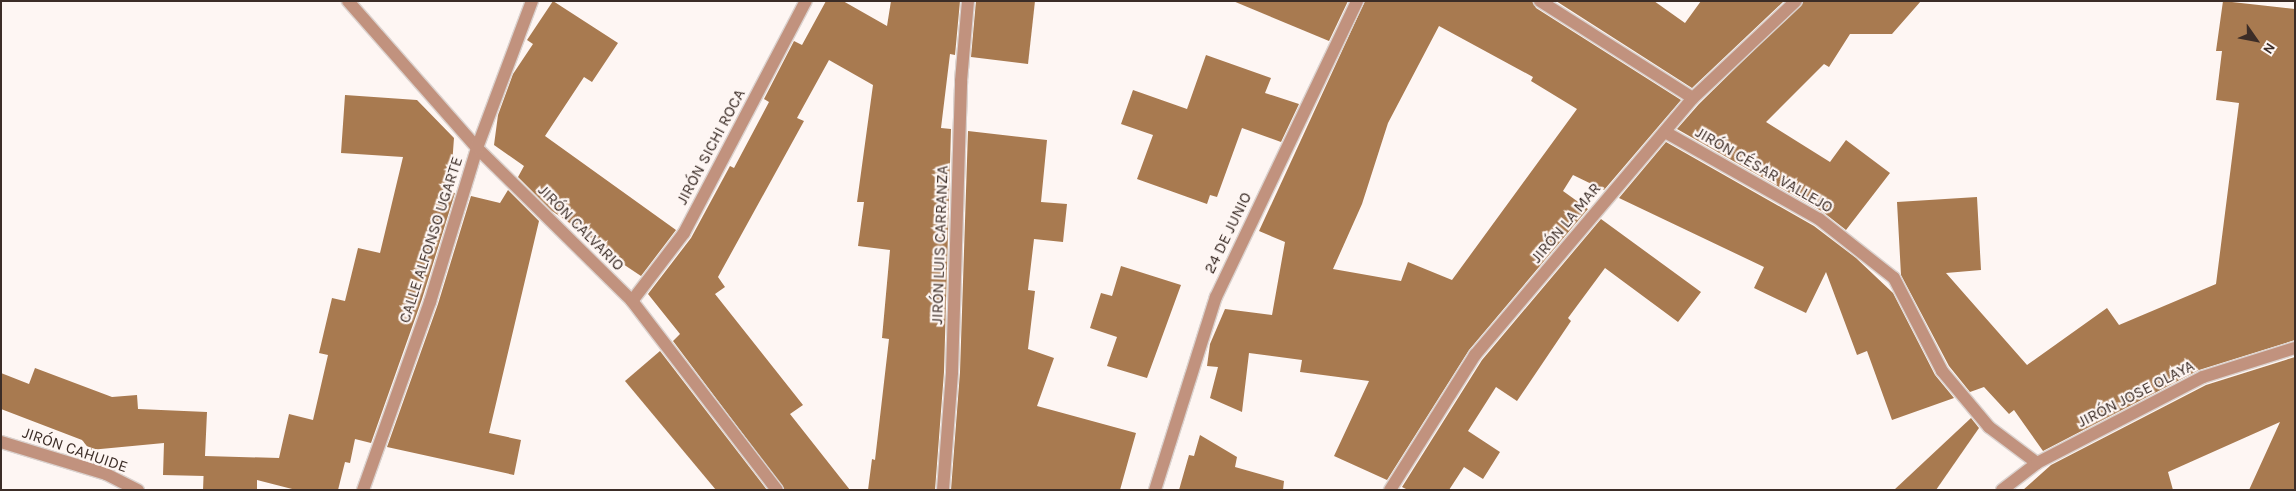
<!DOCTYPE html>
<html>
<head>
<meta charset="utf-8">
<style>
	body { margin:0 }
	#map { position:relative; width:2296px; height:491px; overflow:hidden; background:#fef6f3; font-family:Karla,sans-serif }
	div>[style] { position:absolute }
	.building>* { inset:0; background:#a87a50 }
	.roads { filter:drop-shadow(1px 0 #dbd2ce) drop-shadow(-1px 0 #dbd2ce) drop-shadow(0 1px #dbd2ce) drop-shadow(0 -1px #dbd2ce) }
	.street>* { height:12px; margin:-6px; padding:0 6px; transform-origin:6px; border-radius:6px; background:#c1927e }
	span { translate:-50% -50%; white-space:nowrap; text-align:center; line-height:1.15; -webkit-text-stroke:4.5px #fef6f3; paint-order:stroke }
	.street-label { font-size:16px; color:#3c2d27 }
	.frame { position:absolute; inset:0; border:2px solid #3c2d27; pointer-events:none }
	.north { position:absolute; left:2231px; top:15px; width:50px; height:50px; -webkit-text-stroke:4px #fef6f3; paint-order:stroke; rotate:123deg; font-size:14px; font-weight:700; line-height:20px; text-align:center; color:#3c2d27 }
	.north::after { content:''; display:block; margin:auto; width:18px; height:22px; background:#3c2d27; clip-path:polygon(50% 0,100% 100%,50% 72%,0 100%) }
</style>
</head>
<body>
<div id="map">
	<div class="building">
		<i style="clip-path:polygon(553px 1px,618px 43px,592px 82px,584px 77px,545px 136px,676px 230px,641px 276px,620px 262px,622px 259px,552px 211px,518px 177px,524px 166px,494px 145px,498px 115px,513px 74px,533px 44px,527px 40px)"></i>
		<i style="clip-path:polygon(826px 1px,843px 1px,887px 26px,891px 1px,960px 1px,955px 55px,950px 54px,941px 128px,951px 129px,944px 372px,935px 490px,868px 490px,872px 459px,875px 460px,889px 339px,882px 338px,890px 250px,858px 246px,864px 202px,857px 202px,873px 85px,829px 60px,797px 118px,804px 121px,718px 277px,725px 287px,715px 294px,803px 405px,790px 414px,850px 490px,785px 490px,673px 341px,680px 334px,648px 294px,691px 238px,730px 166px,734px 168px,769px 102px,764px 99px,794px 41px,802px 45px)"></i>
		<i style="clip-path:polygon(976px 1px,1035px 1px,1028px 64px,971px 57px)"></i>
		<i style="clip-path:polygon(1233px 1px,1348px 1px,1329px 41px)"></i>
		<i style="clip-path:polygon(evenodd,1365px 1px,1532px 1px,1536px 8px,1681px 100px,1604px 190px,1573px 175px,1563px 191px,1588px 209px,1469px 350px,1387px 480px,1334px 456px,1369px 381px,1300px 372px,1302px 360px,1249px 353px,1242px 412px,1210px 398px,1218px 367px,1207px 366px,1210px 344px,1225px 309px,1272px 315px,1285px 242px,1259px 231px,1365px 1px,1439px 26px,1533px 77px,1531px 81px,1577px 109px,1452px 280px,1408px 262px,1401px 281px,1333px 269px,1362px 204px,1388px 123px,1439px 26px)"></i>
		<i style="clip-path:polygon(1556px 1px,1654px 1px,1685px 23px,1701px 1px,1784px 1px,1692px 88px)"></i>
		<i style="clip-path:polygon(1804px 1px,1921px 1px,1892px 34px,1850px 34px,1829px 67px,1824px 64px,1766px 122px,1830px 162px,1846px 140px,1890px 173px,1846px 230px,1823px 212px,1677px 129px,1699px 104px)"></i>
		<i style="clip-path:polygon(2223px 1px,2295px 9px,2295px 340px,2199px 370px,2043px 451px,2014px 410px,2009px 414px,1984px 387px,1970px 392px,1949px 366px,1901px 275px,1897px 202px,1977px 197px,1981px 270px,1946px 273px,2027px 365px,2107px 308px,2119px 325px,2216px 284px,2239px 103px,2216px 100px,2222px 51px,2216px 51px)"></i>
		<i style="clip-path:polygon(1206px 55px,1271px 78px,1265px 93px,1299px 104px,1281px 142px,1242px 128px,1217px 197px,1210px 195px,1207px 204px,1137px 179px,1153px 135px,1121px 124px,1133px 90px,1187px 109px)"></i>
		<i style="clip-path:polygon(345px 95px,417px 100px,454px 138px,450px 192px,455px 193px,422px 299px,371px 443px,355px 439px,350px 463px,345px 462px,338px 490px,296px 490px,257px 480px,257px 490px,203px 490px,204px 464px,204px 476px,163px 475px,164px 443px,90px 450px,82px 440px,1px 409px,1px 373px,29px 384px,35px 368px,112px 397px,137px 395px,138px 409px,207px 412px,205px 456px,279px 458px,289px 414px,313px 420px,328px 355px,319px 353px,332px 298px,345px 301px,358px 248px,380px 253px,403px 157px,341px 153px)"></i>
		<i style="clip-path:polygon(968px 131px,1047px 140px,1041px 202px,1067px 204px,1063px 242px,1034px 239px,1028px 290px,1035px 291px,1028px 349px,1054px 358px,1037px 406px,1136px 433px,1120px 490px,951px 490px,960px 372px)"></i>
		<i style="clip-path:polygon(1666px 142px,1814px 226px,1856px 258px,1893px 293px,1935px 375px,1954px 398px,1892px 420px,1867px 351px,1857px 355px,1826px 272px,1806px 313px,1754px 288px,1764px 267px,1619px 198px)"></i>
		<i style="clip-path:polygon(508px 190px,539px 221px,489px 433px,521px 440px,514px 475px,387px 447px,438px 304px,471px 196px,500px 203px)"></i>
		<i style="clip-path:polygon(1601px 219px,1701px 292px,1678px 322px,1605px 268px,1568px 318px,1571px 321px,1517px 401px,1496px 387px,1468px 431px,1500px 452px,1483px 479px,1464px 467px,1449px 490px,1408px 490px,1402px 487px,1482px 360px)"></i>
		<i style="clip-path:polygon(1121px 266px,1181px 285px,1147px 378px,1107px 366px,1117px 337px,1090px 328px,1101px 293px,1112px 296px)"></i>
		<i style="clip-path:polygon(660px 351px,767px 490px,716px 490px,625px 381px)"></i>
		<i style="clip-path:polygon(2295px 357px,2295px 490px,2249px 490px,2280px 422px,2168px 472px,2173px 490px,2023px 490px,2051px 465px,2206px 385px)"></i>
		<i style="clip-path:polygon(1971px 418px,1979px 428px,1936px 490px,1894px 490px)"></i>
		<i style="clip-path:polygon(1200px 435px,1237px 457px,1235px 467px,1284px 481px,1283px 490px,1179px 490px,1189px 455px,1194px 456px)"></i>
	</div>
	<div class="roads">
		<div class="street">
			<i style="left:348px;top:1px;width:196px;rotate:48.7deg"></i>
			<i style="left:477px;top:148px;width:218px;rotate:44.6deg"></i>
			<i style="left:632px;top:301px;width:238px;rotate:52.5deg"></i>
			<i style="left:1540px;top:1px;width:181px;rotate:32.4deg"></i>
			<i style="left:1665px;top:132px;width:177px;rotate:29.5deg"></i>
			<i style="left:1819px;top:219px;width:95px;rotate:38.2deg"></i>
			<i style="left:1894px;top:278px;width:105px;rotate:62.7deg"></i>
			<i style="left:1942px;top:371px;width:73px;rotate:50deg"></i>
			<i style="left:1989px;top:427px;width:60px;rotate:36.9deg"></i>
			<i style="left:632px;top:301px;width:86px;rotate:-52.6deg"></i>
			<i style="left:684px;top:233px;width:262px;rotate:-62.3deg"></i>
			<i style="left:1px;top:442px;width:110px;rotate:16.9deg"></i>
			<i style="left:106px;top:474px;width:36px;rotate:27deg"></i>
			<i style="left:363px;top:490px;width:200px;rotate:-70.4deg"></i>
			<i style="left:430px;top:302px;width:161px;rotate:-73deg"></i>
			<i style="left:477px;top:148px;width:157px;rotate:-69.5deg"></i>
			<i style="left:943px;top:490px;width:118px;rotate:-85.6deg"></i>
			<i style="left:952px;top:372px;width:291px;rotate:-88.2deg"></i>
			<i style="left:961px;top:81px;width:80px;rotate:-85deg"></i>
			<i style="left:1155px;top:490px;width:202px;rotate:-72.5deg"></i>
			<i style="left:1216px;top:297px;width:328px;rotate:-64.5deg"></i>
			<i style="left:1390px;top:490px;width:160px;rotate:-57.8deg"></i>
			<i style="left:1475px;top:355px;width:337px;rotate:-49.7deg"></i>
			<i style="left:1693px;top:98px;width:141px;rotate:-43.3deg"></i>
			<i style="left:2002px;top:490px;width:44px;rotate:-37.6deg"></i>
			<i style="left:2037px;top:463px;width:187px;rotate:-27.4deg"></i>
			<i style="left:2203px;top:377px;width:96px;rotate:-17.5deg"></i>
		</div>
	</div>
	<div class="street-label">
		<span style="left:711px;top:147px;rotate:-62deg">JIRÓN SICHI ROCA</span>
		<span style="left:1764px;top:170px;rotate:30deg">JIRÓN CÉSAR VALLEJO</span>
		<span style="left:1566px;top:223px;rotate:-50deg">JIRÓN LA MAR</span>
		<span style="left:581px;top:228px;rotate:45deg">JIRÓN CALVARIO</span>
		<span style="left:1228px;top:233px;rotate:-64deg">24 DE JUNIO</span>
		<span style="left:431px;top:240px;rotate:-72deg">CALLE ALFONSO UGARTE</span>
		<span style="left:940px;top:245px;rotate:-88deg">JIRÓN LUIS CARRANZA</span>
		<span style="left:2136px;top:394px;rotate:-27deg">JIRÓN JOSE OLAYA</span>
		<span style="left:75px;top:450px;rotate:19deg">JIRÓN CAHUIDE</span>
	</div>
	<div class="frame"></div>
	<div class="north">N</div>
</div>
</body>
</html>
